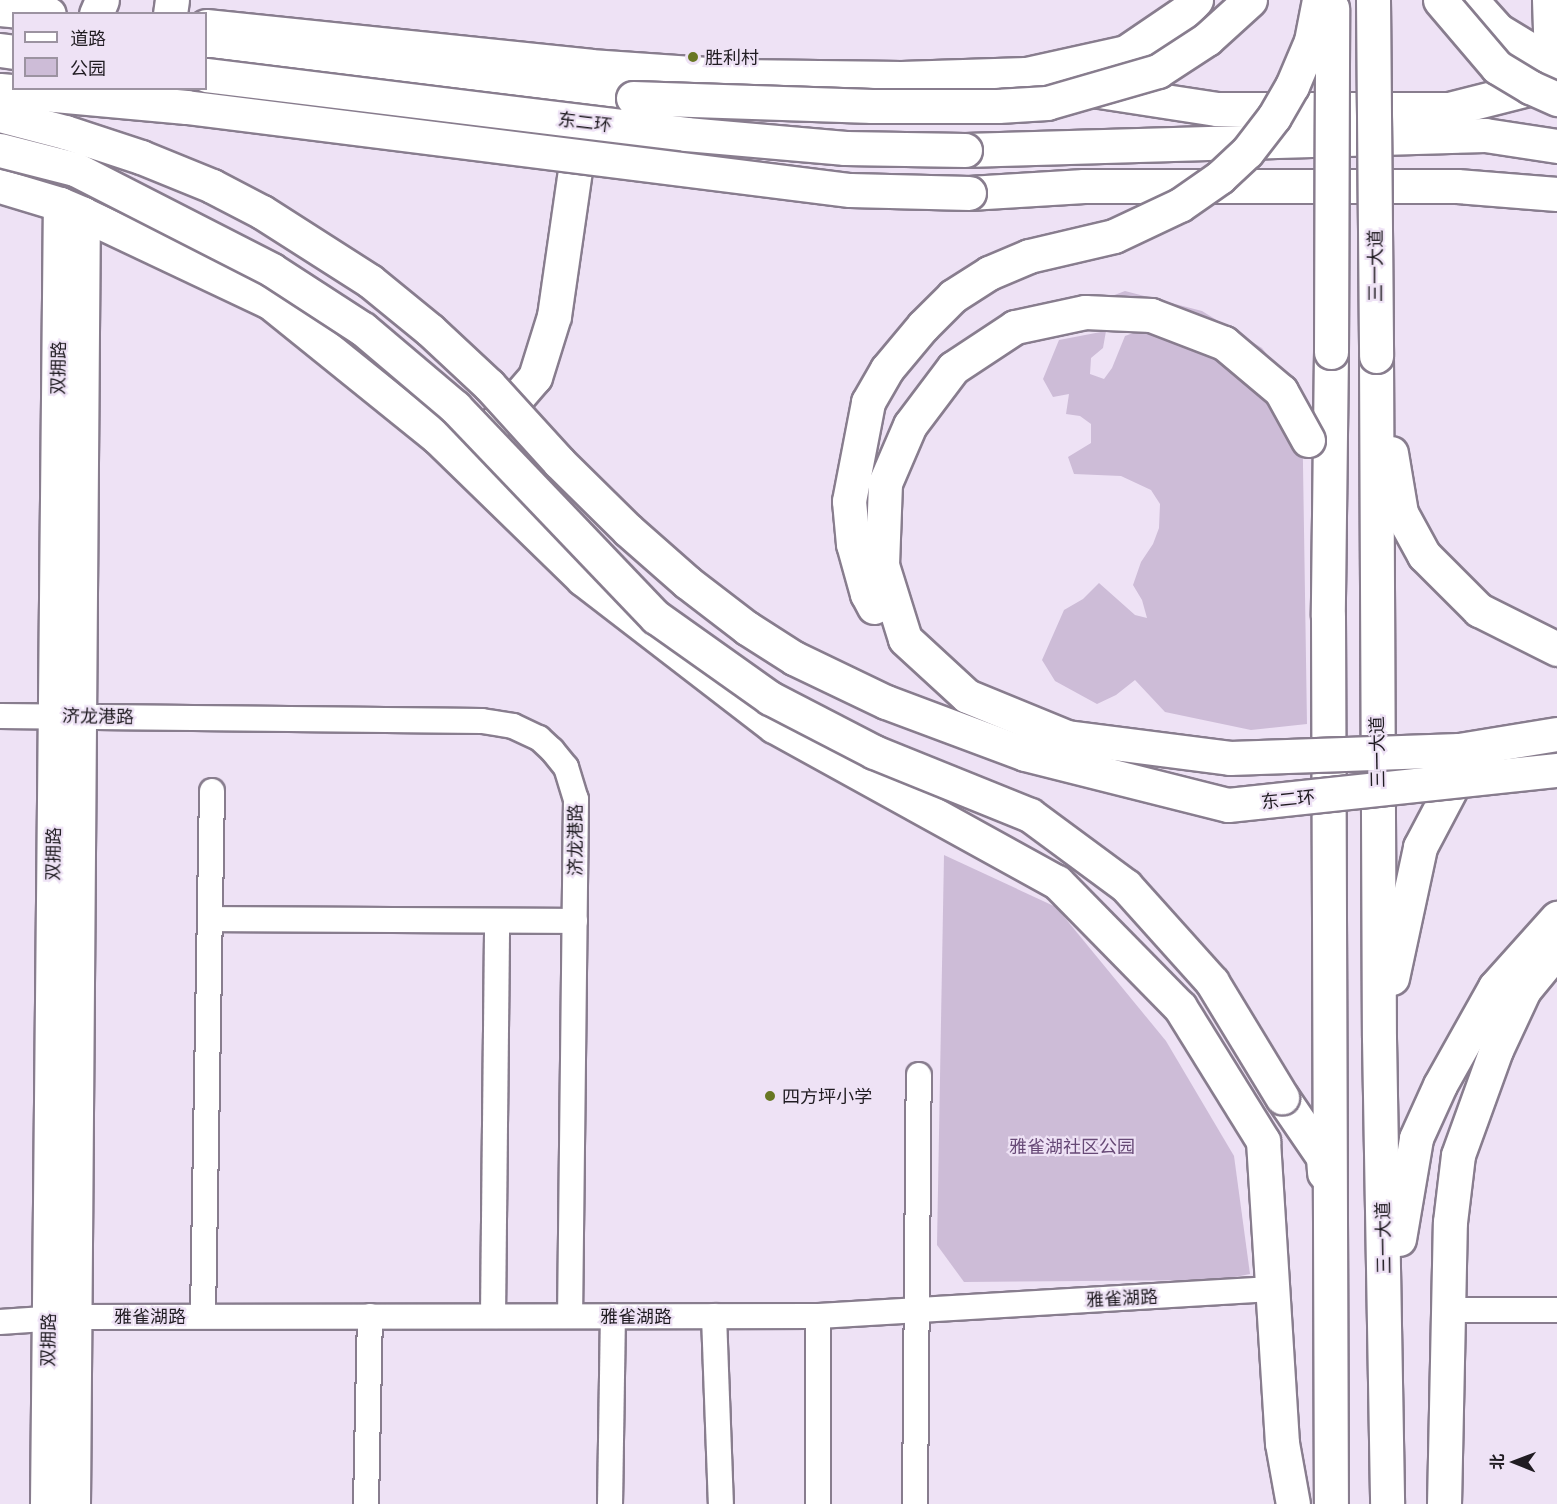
<!DOCTYPE html>
<html>
<head>
<meta charset="utf-8">
<style>
	body { margin:0 }
	#map { position:relative; width:1557px; height:1504px; overflow:hidden; background:#eee2f5; font-family:Commissioner,"Noto Sans SC",sans-serif }
	div>[style] { position:absolute }
	.green>* { inset:0; background:#cdbcd7 }
	.roads { filter:drop-shadow(2px 0 #887d8e) drop-shadow(-2px 0 #887d8e) drop-shadow(0 2px #887d8e) drop-shadow(0 -2px #887d8e) }
	.street>* { height:24px; margin:-12px; padding:0 12px; transform-origin:12px; border-radius:12px; background:#fff }
	.secondary>* { height:33px; margin:-16.5px; padding:0 16.5px; transform-origin:16.5px; border-radius:16.5px; background:#fff }
	.highway>* { height:33px; margin:-16.5px; padding:0 16.5px; transform-origin:16.5px; border-radius:16.5px; background:#fff }
	.bridges { filter:drop-shadow(2px 0 #887d8e) drop-shadow(-2px 0 #887d8e) drop-shadow(0 2px #887d8e) drop-shadow(0 -2px #887d8e) }
	.highway-bridge>* { height:33px; margin:-16.5px; padding:0 16.5px; transform-origin:16.5px; border-radius:16.5px; background:#fff }
	.dots>* { width:16px; height:16px; translate:-50% -50%; box-sizing:border-box; border:3px solid #eee2f5; border-radius:50% }
	span { translate:-50% -50%; white-space:nowrap; text-align:center; line-height:1.15; -webkit-text-stroke:4.5px #eee2f5; paint-order:stroke }
	.poi-label { font-size:18px; color:#201c22 }
	.left { translate:0 -50%; text-align:left }
	.street-label { font-size:18px; color:#201c22 }
	.park-label { font-size:18px; color:#674976 }
	.legend { position:absolute; left:12px; top:12px; width:195px; height:78px; box-sizing:border-box; background:#eee2f5; border:2px solid #9c93a1; margin:0; padding:8px 10px; list-style:none; font-size:18px; color:#201c22 }
	.legend li { display:flex; align-items:center; gap:12px; height:30px }
	.legend b { width:30px; border:2px solid #9c93a1 }
	.north { position:absolute; left:1485px; top:1432px; width:60px; height:60px; -webkit-text-stroke:4px #eee2f5; paint-order:stroke; rotate:271deg; font-size:16px; font-weight:700; line-height:24px; text-align:center; color:#201c22 }
	.north::after { content:''; display:block; margin:auto; width:21px; height:27px; background:#201c22; clip-path:polygon(50% 0,100% 100%,50% 72%,0 100%) }
</style>
</head>
<body>
<div id="map">
	<div class="green">
		<i style="clip-path:polygon(1125px 291px,1202px 311px,1262px 348px,1302px 400px,1307px 724px,1251px 730px,1165px 712px,1135px 680px,1116px 695px,1097px 704px,1055px 681px,1042px 660px,1064px 610px,1083px 599px,1099px 583px,1135px 615px,1147px 618px,1142px 600px,1133px 585px,1141px 562px,1153px 544px,1159px 528px,1160px 504px,1151px 490px,1121px 476px,1074px 474px,1068px 457px,1091px 443px,1091px 424px,1080px 416px,1066px 414px,1069px 394px,1053px 397px,1043px 379px,1059px 340px,1106px 331px,1103px 348px,1091px 358px,1090px 374px,1104px 379px,1112px 368px,1125px 336px,1133px 333px,1104px 299px)"></i>
		<i style="clip-path:polygon(944px 855px,1056px 907px,1166px 1041px,1234px 1156px,1250px 1274px,1220px 1280px,964px 1282px,937px 1245px)"></i>
	</div>
	<div class="roads">
		<div class="street">
			<i style="left:1545px;top:0;width:61px;rotate:88.1deg"></i>
			<i style="left:0;top:716px;width:482px;rotate:0.6deg"></i>
			<i style="left:482px;top:721px;width:31px;rotate:9deg"></i>
			<i style="left:513px;top:726px;width:29px;rotate:25deg"></i>
			<i style="left:539px;top:738px;width:18px;rotate:43deg"></i>
			<i style="left:552px;top:750px;width:22px;rotate:51deg"></i>
			<i style="left:566px;top:767px;width:34px;rotate:73deg"></i>
			<i style="left:576px;top:799px;width:517px;rotate:90.66deg"></i>
			<i style="left:210px;top:919px;width:365px;rotate:0.3deg"></i>
			<i style="left:1448px;top:1310px;width:109px"></i>
			<i style="left:203px;top:1316px;width:525px;rotate:-89.02deg"></i>
			<i style="left:493px;top:1316px;width:395px;rotate:-89.4deg"></i>
			<i style="left:714px;top:1316px;width:188px;rotate:87.9deg"></i>
			<i style="left:0;top:1322px;width:73px;rotate:-3.9deg"></i>
			<i style="left:73px;top:1317px;width:745px;rotate:-0.08deg"></i>
			<i style="left:818px;top:1316px;width:455px;rotate:-3.4deg"></i>
			<i style="left:366px;top:1504px;width:188px;rotate:-88.8deg"></i>
			<i style="left:610px;top:1504px;width:188px;rotate:-89.1deg"></i>
			<i style="left:818px;top:1504px;width:188px;rotate:-90deg"></i>
			<i style="left:915px;top:1504px;width:429px;rotate:-89.5deg"></i>
		</div>
		<div class="secondary">
			<i style="left:1471px;top:0;width:40px;rotate:48deg"></i>
			<i style="left:1498px;top:30px;width:69px;rotate:31.4deg"></i>
			<i style="left:0;top:9px;width:49px;rotate:5.8deg"></i>
			<i style="left:96px;top:14px;width:15px;rotate:-67deg"></i>
			<i style="left:170px;top:14px;width:14px;rotate:-82deg"></i>
			<i style="left:206px;top:26px;width:386px;rotate:5.9deg"></i>
			<i style="left:590px;top:66px;width:146px;rotate:3.9deg"></i>
			<i style="left:736px;top:76px;width:165px;rotate:0.7deg"></i>
			<i style="left:901px;top:78px;width:125px;rotate:-1.8deg"></i>
			<i style="left:1026px;top:74px;width:102px;rotate:-12.4deg"></i>
			<i style="left:1126px;top:52px;width:73px;rotate:-34.3deg"></i>
			<i style="left:1186px;top:11px;width:15px;rotate:-48deg"></i>
			<i style="left:1086px;top:89px;width:133px;rotate:8.7deg"></i>
			<i style="left:1217px;top:109px;width:232px"></i>
			<i style="left:1449px;top:109px;width:106px;rotate:-14.2deg"></i>
			<i style="left:0;top:186px;width:63px;rotate:16.7deg"></i>
			<i style="left:60px;top:204px;width:25px;rotate:23deg"></i>
			<i style="left:83px;top:214px;width:208px;rotate:25.3deg"></i>
			<i style="left:271px;top:303px;width:213px;rotate:38.9deg"></i>
			<i style="left:437px;top:437px;width:204px;rotate:44.2deg"></i>
			<i style="left:583px;top:579px;width:241px;rotate:37.6deg"></i>
			<i style="left:774px;top:726px;width:323px;rotate:28.9deg"></i>
			<i style="left:1057px;top:882px;width:175px;rotate:45.5deg"></i>
			<i style="left:1180px;top:1007px;width:158px;rotate:58.2deg"></i>
			<i style="left:1263px;top:1141px;width:303px;rotate:86.4deg"></i>
			<i style="left:1282px;top:1443px;width:62px;rotate:79.8deg"></i>
			<i style="left:465px;top:458px;width:107px;rotate:-49.2deg"></i>
			<i style="left:535px;top:377px;width:64px;rotate:-72.7deg"></i>
			<i style="left:554px;top:316px;width:224px;rotate:-81.8deg"></i>
			<i style="left:47px;top:1504px;width:1300px;rotate:-89.43deg"></i>
			<i style="left:73px;top:1504px;width:1290px;rotate:-89.56deg"></i>
			<i style="left:1444px;top:1504px;width:282px;rotate:-88.8deg"></i>
			<i style="left:1450px;top:1222px;width:67px;rotate:-83.2deg"></i>
			<i style="left:1458px;top:1155px;width:112px;rotate:-70.1deg"></i>
			<i style="left:1496px;top:1050px;width:66px;rotate:-65deg"></i>
			<i style="left:1524px;top:990px;width:52px;rotate:-50.5deg"></i>
		</div>
		<div class="highway">
			<i style="left:206px;top:49px;width:383px;rotate:7.1deg"></i>
			<i style="left:586px;top:96px;width:47px;rotate:2.4deg"></i>
			<i style="left:0;top:50px;width:14px;rotate:8deg"></i>
			<i style="left:965px;top:150px;width:520px;rotate:-1.65deg"></i>
			<i style="left:1485px;top:135px;width:73px;rotate:8.7deg"></i>
			<i style="left:969px;top:193px;width:115px;rotate:-3.5deg"></i>
			<i style="left:1084px;top:186px;width:373px"></i>
			<i style="left:1457px;top:186px;width:100px;rotate:4.6deg"></i>
			<i style="left:1331px;top:352px;width:264px;rotate:90.7deg"></i>
			<i style="left:1328px;top:616px;width:888px;rotate:89.81deg"></i>
			<i style="left:1376px;top:356px;width:682px;rotate:89.75deg"></i>
			<i style="left:1379px;top:1038px;width:466px;rotate:89deg"></i>
			<i style="left:1391px;top:453px;width:61px;rotate:80.5deg"></i>
			<i style="left:1401px;top:513px;width:48px;rotate:61.3deg"></i>
			<i style="left:1424px;top:555px;width:78px;rotate:45deg"></i>
			<i style="left:1479px;top:610px;width:87px;rotate:26.6deg"></i>
			<i style="left:1392px;top:978px;width:134px;rotate:-77.9deg"></i>
			<i style="left:1420px;top:847px;width:84px;rotate:-62.2deg"></i>
			<i style="left:1459px;top:773px;width:17px;rotate:-25deg"></i>
			<i style="left:1282px;top:1097px;width:73px;rotate:55.7deg"></i>
			<i style="left:1323px;top:1157px;width:16px;rotate:86deg"></i>
			<i style="left:1399px;top:1239px;width:102px;rotate:-80.4deg"></i>
			<i style="left:1416px;top:1138px;width:58px;rotate:-65.6deg"></i>
			<i style="left:1440px;top:1085px;width:112px;rotate:-60.7deg"></i>
			<i style="left:1495px;top:987px;width:93px;rotate:-48.1deg"></i>
		</div>
	</div>
	<div class="bridges">
		<div class="highway-bridge">
			<i style="left:1373px;top:0;width:356px;rotate:89.5deg"></i>
			<i style="left:1440px;top:0;width:88px;rotate:49.6deg"></i>
			<i style="left:1497px;top:67px;width:39px;rotate:31deg"></i>
			<i style="left:1530px;top:87px;width:30px;rotate:24deg"></i>
			<i style="left:206px;top:75px;width:484px;rotate:7deg"></i>
			<i style="left:686px;top:134px;width:160px;rotate:5deg"></i>
			<i style="left:845px;top:148px;width:120px;rotate:1deg"></i>
			<i style="left:0;top:90px;width:187px;rotate:5.2deg"></i>
			<i style="left:186px;top:107px;width:669px;rotate:7.13deg"></i>
			<i style="left:850px;top:190px;width:119px;rotate:1.4deg"></i>
			<i style="left:633px;top:98px;width:239px;rotate:1.9deg"></i>
			<i style="left:872px;top:106px;width:125px"></i>
			<i style="left:997px;top:106px;width:50px;rotate:-3.4deg"></i>
			<i style="left:1047px;top:103px;width:116px;rotate:-16.1deg"></i>
			<i style="left:1158px;top:71px;width:59px;rotate:-33.1deg"></i>
			<i style="left:1207px;top:39px;width:58px;rotate:-42.2deg"></i>
			<i style="left:0;top:115px;width:67px;rotate:14.7deg"></i>
			<i style="left:65px;top:132px;width:80px;rotate:18.2deg"></i>
			<i style="left:141px;top:157px;width:77px;rotate:22.2deg"></i>
			<i style="left:212px;top:186px;width:56px;rotate:27.5deg"></i>
			<i style="left:262px;top:212px;width:128px;rotate:32.6deg"></i>
			<i style="left:370px;top:281px;width:77px;rotate:39.2deg"></i>
			<i style="left:430px;top:330px;width:81px;rotate:43deg"></i>
			<i style="left:489px;top:385px;width:104px;rotate:47.7deg"></i>
			<i style="left:559px;top:462px;width:97px;rotate:44.6deg"></i>
			<i style="left:628px;top:530px;width:79px;rotate:41.4deg"></i>
			<i style="left:687px;top:582px;width:76px;rotate:37.5deg"></i>
			<i style="left:747px;top:628px;width:56px;rotate:32.6deg"></i>
			<i style="left:794px;top:658px;width:102px;rotate:25.6deg"></i>
			<i style="left:886px;top:702px;width:148px;rotate:20.5deg"></i>
			<i style="left:1025px;top:754px;width:209px;rotate:14.1deg"></i>
			<i style="left:1228px;top:805px;width:331px;rotate:-6.1deg"></i>
			<i style="left:0;top:150px;width:77px;rotate:14.2deg"></i>
			<i style="left:75px;top:169px;width:221px;rotate:27.1deg"></i>
			<i style="left:272px;top:270px;width:108px;rotate:33deg"></i>
			<i style="left:363px;top:329px;width:121px;rotate:40.3deg"></i>
			<i style="left:455px;top:407px;width:291px;rotate:46.3deg"></i>
			<i style="left:656px;top:617px;width:140px;rotate:35.4deg"></i>
			<i style="left:770px;top:698px;width:117px;rotate:27.4deg"></i>
			<i style="left:874px;top:752px;width:168px;rotate:22deg"></i>
			<i style="left:1030px;top:815px;width:119px;rotate:36.5deg"></i>
			<i style="left:1126px;top:886px;width:129px;rotate:48.1deg"></i>
			<i style="left:1212px;top:982px;width:135px;rotate:58.7deg"></i>
			<i style="left:1331px;top:352px;width:344px;rotate:-89.8deg"></i>
			<i style="left:1308px;top:440px;width:56px;rotate:-118.9deg"></i>
			<i style="left:1281px;top:391px;width:75px;rotate:-139.9deg"></i>
			<i style="left:1224px;top:343px;width:78px;rotate:-159deg"></i>
			<i style="left:1151px;top:315px;width:66px;rotate:-177.4deg"></i>
			<i style="left:1085px;top:312px;width:72px;rotate:167.9deg"></i>
			<i style="left:1015px;top:327px;width:74px;rotate:146.5deg"></i>
			<i style="left:953px;top:368px;width:71px;rotate:127deg"></i>
			<i style="left:910px;top:425px;width:63px;rotate:113.3deg"></i>
			<i style="left:885px;top:483px;width:82px;rotate:92.1deg"></i>
			<i style="left:882px;top:565px;width:77px;rotate:72.7deg"></i>
			<i style="left:905px;top:639px;width:84px;rotate:42.6deg"></i>
			<i style="left:967px;top:696px;width:108px;rotate:22.3deg"></i>
			<i style="left:1067px;top:737px;width:164px;rotate:7.3deg"></i>
			<i style="left:1230px;top:758px;width:229px;rotate:-2deg"></i>
			<i style="left:1459px;top:750px;width:99px;rotate:-9.3deg"></i>
			<i style="left:874px;top:607px;width:15px;rotate:-118deg"></i>
			<i style="left:867px;top:594px;width:52px;rotate:-105.6deg"></i>
			<i style="left:853px;top:544px;width:43px;rotate:-95.3deg"></i>
			<i style="left:849px;top:501px;width:101px;rotate:-79.1deg"></i>
			<i style="left:868px;top:402px;width:38px;rotate:-60deg"></i>
			<i style="left:887px;top:369px;width:56px;rotate:-50.1deg"></i>
			<i style="left:923px;top:326px;width:42px;rotate:-45deg"></i>
			<i style="left:953px;top:296px;width:43px;rotate:-32.6deg"></i>
			<i style="left:989px;top:273px;width:43px;rotate:-23deg"></i>
			<i style="left:1029px;top:256px;width:87px;rotate:-13.2deg"></i>
			<i style="left:1114px;top:236px;width:73px;rotate:-25.2deg"></i>
			<i style="left:1180px;top:205px;width:49px;rotate:-35deg"></i>
			<i style="left:1220px;top:177px;width:37px;rotate:-43deg"></i>
			<i style="left:1247px;top:152px;width:44px;rotate:-52.4deg"></i>
			<i style="left:1274px;top:117px;width:36px;rotate:-60deg"></i>
			<i style="left:1292px;top:86px;width:49px;rotate:-67.1deg"></i>
			<i style="left:1311px;top:41px;width:42px;rotate:-79deg"></i>
		</div>
	</div>
	<div class="dots">
		<i style="left:693px;top:57px;background:#687723"></i>
		<i style="left:770px;top:1096px;background:#687723"></i>
	</div>
	<div class="poi-label">
		<span class="left" style="left:705px;top:57px">胜利村</span>
		<span class="left" style="left:782px;top:1096px">四方坪小学</span>
	</div>
	<div class="street-label">
		<span style="left:585px;top:122px;rotate:7deg">东二环</span>
		<span style="left:1375px;top:266px;rotate:-90deg">三一大道</span>
		<span style="left:58px;top:368px;rotate:-89deg">双拥路</span>
		<span style="left:98px;top:716px;rotate:1deg">济龙港路</span>
		<span style="left:1377px;top:752px;rotate:-91deg">三一大道</span>
		<span style="left:1288px;top:799px;rotate:-6deg">东二环</span>
		<span style="left:575px;top:840px;rotate:-90deg">济龙港路</span>
		<span style="left:53px;top:854px;rotate:-89deg">双拥路</span>
		<span style="left:1383px;top:1238px;rotate:-91deg">三一大道</span>
		<span style="left:1122px;top:1298px;rotate:-3deg">雅雀湖路</span>
		<span style="left:150px;top:1316px">雅雀湖路</span>
		<span style="left:636px;top:1316px">雅雀湖路</span>
		<span style="left:48px;top:1340px;rotate:-89deg">双拥路</span>
	</div>
	<div class="park-label">
		<span style="left:1072px;top:1146px">雅雀湖社区公园</span>
	</div>
	<ul class="legend">
	<li><b style="height:8px;background:#fff"></b>道路</li>
	<li><b style="height:16px;background:#cdbcd7"></b>公园</li>
	</ul>
	<div class="north">北</div>
</div>
</body>
</html>
